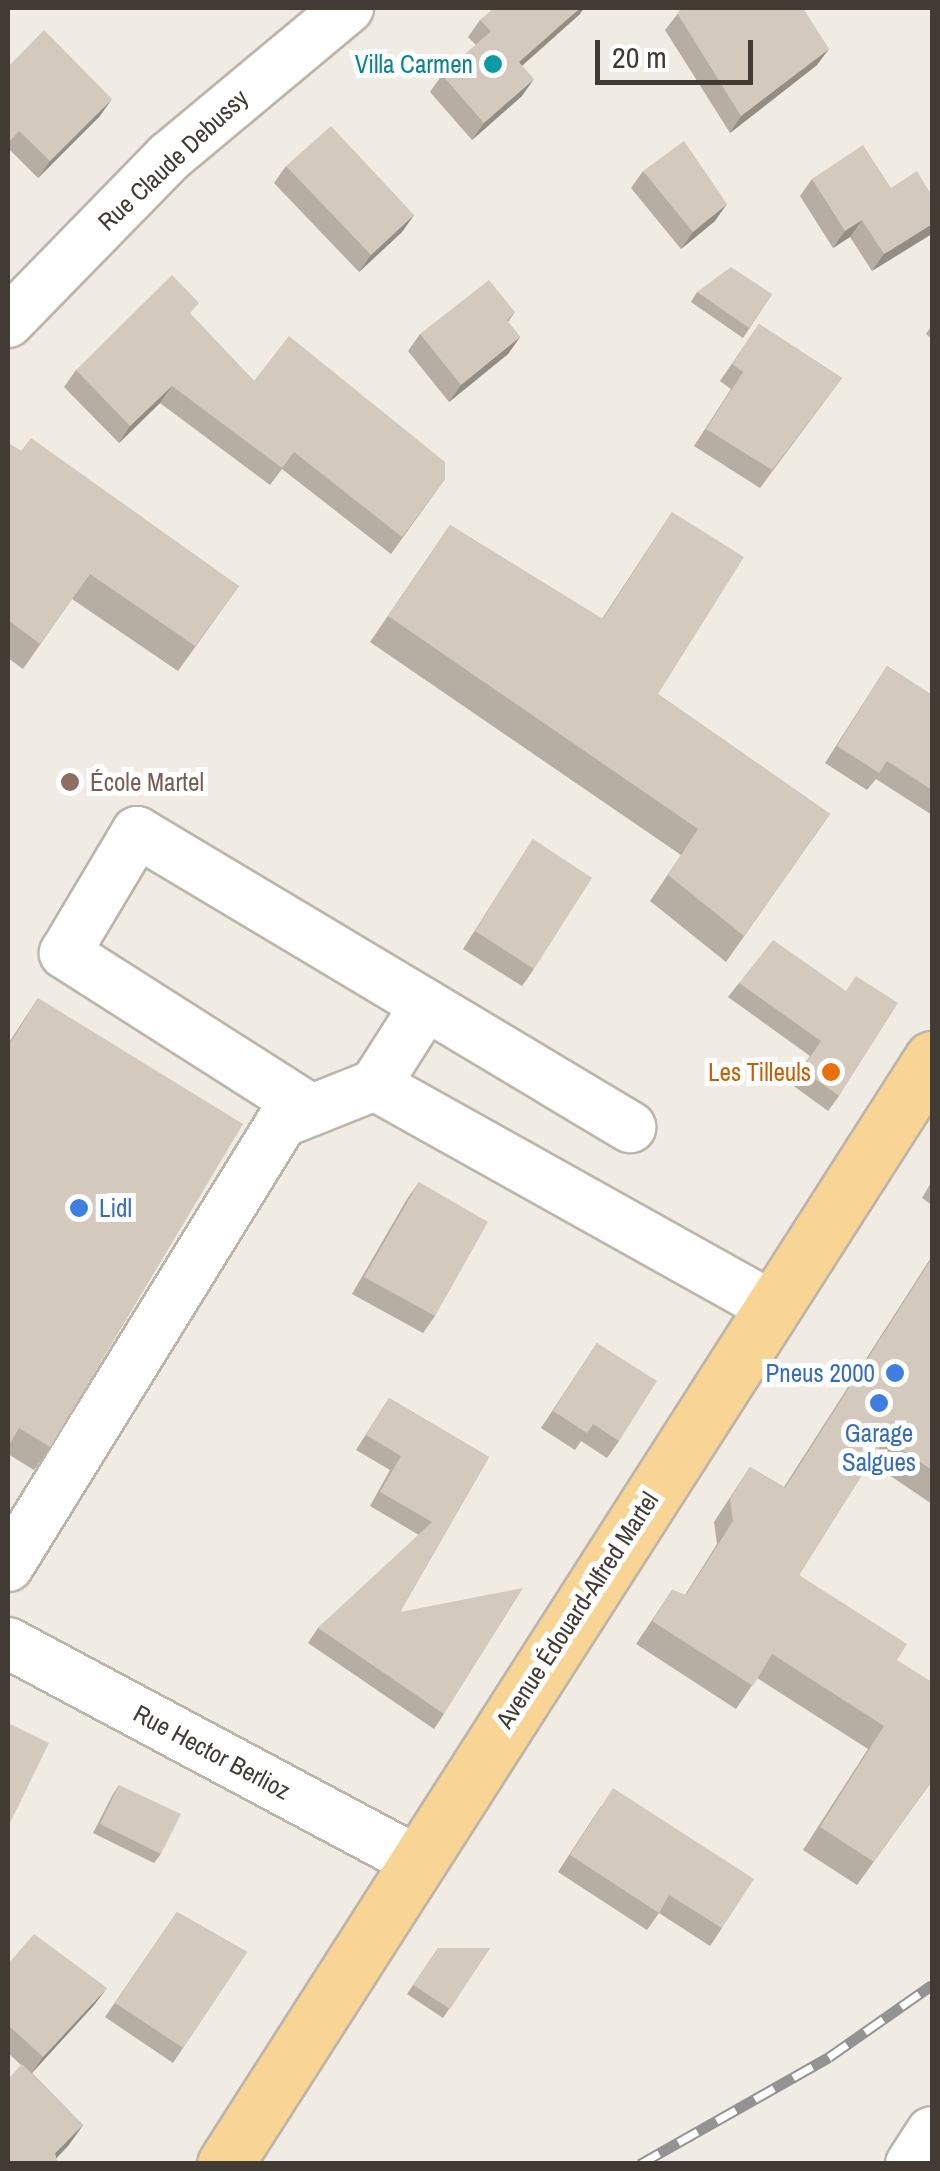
<!DOCTYPE html>
<html>
<head>
<meta charset="utf-8">
<style>
	body { margin:0 }
	#map { position:relative; width:940px; height:2171px; overflow:hidden; background:#f0ebe3; font-family:"Archivo Narrow",sans-serif }
	div>[style] { position:absolute }
	.roads { filter:drop-shadow(2px 0 #beb5aa) drop-shadow(-2px 0 #beb5aa) drop-shadow(0 2px #beb5aa) drop-shadow(0 -2px #beb5aa) }
	.minor>* { height:50px; margin:-25px; padding:0 25px; transform-origin:25px; border-radius:25px; background:#fff }
	.major>* { height:55px; margin:-27.5px; padding:0 27.5px; transform-origin:27.5px; border-radius:27.5px; background:#f8d495 }
	.rail>* { height:11px; margin-top:-5.5px; transform-origin:0; background:repeating-linear-gradient(90deg,#fff 0 22px,#939393 0 44px); box-sizing:border-box; border-block:2px solid #939393 }
	.wall>* { inset:0; background:#b6ada3 }
	.shaded-wall>* { inset:0; background:#948d84 }
	.building>* { inset:0; background:#d4c9bd }
	.dots>* { width:28px; height:28px; translate:-50% -50%; box-sizing:border-box; border:5px solid #fff; border-radius:50% }
	span { translate:-50% -50%; white-space:nowrap; text-align:center; line-height:1.15; -webkit-text-stroke:10px #fff; paint-order:stroke }
	.culture-label { font-size:25px; color:#0d838f }
	.right { translate:-100% -50%; text-align:right }
	.street-label { font-size:25px; color:#423b34 }
	.education-label { font-size:25px; color:#785e54 }
	.left { translate:0 -50%; text-align:left }
	.food-label { font-size:25px; color:#c56008 }
	.shop-label { font-size:25px; color:#366cbe }
	.frame { position:absolute; inset:0; border:10px solid #423b34; pointer-events:none }
	.scale { position:absolute; left:595px; top:40px; width:158px; height:45px; box-sizing:border-box; border:5px solid #423b34; border-top:0; padding-left:12px; font-size:30px; line-height:35px; white-space:nowrap; color:#423b34; -webkit-text-stroke:8px #fff; paint-order:stroke }
</style>
</head>
<body>
<div id="map">
	<div class="roads">
		<div class="minor">
			<i style="left:8px;top:322px;width:231px;rotate:-45.7deg"></i>
			<i style="left:169px;top:157px;width:233px;rotate:-39.8deg"></i>
			<i style="left:375px;top:1085px;width:455px;rotate:29.2deg"></i>
			<i style="left:311px;top:1110px;width:292px;rotate:-147.5deg"></i>
			<i style="left:65px;top:953px;width:141px;rotate:-59.2deg"></i>
			<i style="left:137px;top:832px;width:575px;rotate:30.9deg"></i>
			<i style="left:8px;top:1566px;width:522px;rotate:-58.32deg"></i>
			<i style="left:282px;top:1122px;width:100px;rotate:-21.7deg"></i>
			<i style="left:375px;top:1085px;width:95px;rotate:-57.5deg"></i>
			<i style="left:8px;top:1643px;width:463px;rotate:28.1deg"></i>
			<i style="left:911px;top:2164px;width:38px;rotate:-57deg"></i>
		</div>
		<div class="major">
			<i style="left:225px;top:2164px;width:1312px;rotate:-57.39deg"></i>
		</div>
	</div>
	<div class="rail">
		<i style="left:640px;top:2164px;width:217px;rotate:-29.5deg"></i>
		<i style="left:829px;top:2057px;width:126px;rotate:-35deg"></i>
	</div>
	<div class="wall">
		<i style="clip-path:polygon(677px 8px,803px 8px,817px 65px,730px 133px,665px 30px,680px 11px)"></i>
		<i style="clip-path:polygon(580px 14px,522px 66px,522px 96px,472px 140px,430px 92px,442px 75px,476px 45px,468px 37px,480px 20px)"></i>
		<i style="clip-path:polygon(8px 67px,100px 116px,38px 178px,8px 148px)"></i>
		<i style="clip-path:polygon(286px 166px,414px 215px,402px 232px,359px 272px,274px 183px)"></i>
		<i style="clip-path:polygon(643px 171px,715px 221px,681px 249px,631px 188px)"></i>
		<i style="clip-path:polygon(812px 179px,891px 188px,932px 196px,872px 271px,850px 237px,833px 248px,800px 196px)"></i>
		<i style="clip-path:polygon(697px 292px,772px 294px,743px 338px,691px 302px)"></i>
		<i style="clip-path:polygon(515px 312px,508px 322px,520px 337px,508px 354px,449px 402px,408px 351px,420px 334px)"></i>
		<i style="clip-path:polygon(191px 315px,254px 381px,445px 479px,391px 554px,282px 469px,270px 485px,160px 403px,119px 443px,64px 387px,76px 370px)"></i>
		<i style="clip-path:polygon(759px 324px,842px 378px,760px 488px,694px 446px,731px 389px,720px 381px)"></i>
		<i style="clip-path:polygon(932px 325px,932px 339px,926px 334px)"></i>
		<i style="clip-path:polygon(8px 443px,239px 586px,178px 671px,72px 599px,23px 669px,8px 658px)"></i>
		<i style="clip-path:polygon(672px 512px,658px 694px,830px 814px,726px 962px,650px 901px,681px 855px,370px 642px,450px 525px,602px 619px)"></i>
		<i style="clip-path:polygon(887px 666px,932px 695px,932px 815px,876px 779px,867px 790px,825px 763px)"></i>
		<i style="clip-path:polygon(533px 839px,534px 969px,522px 986px,463px 949px)"></i>
		<i style="clip-path:polygon(739px 983px,846px 991px,839px 1096px,828px 1111px,791px 1084px,810px 1056px,728px 997px)"></i>
		<i style="clip-path:polygon(38px 998px,50px 1447px,34px 1470px,8px 1454px,8px 1044px)"></i>
		<i style="clip-path:polygon(932px 1181px,932px 1205px,922px 1198px)"></i>
		<i style="clip-path:polygon(419px 1182px,435px 1316px,423px 1333px,352px 1294px,407px 1199px)"></i>
		<i style="clip-path:polygon(932px 1256px,932px 1504px,870px 1462px,799px 1575px,897px 1660px,932px 1781px,857px 1885px,803px 1850px,868px 1749px,757px 1678px,736px 1709px,636px 1644px,672px 1590px,685px 1595px,717px 1544px,714px 1522px,750px 1467px,784px 1487px)"></i>
		<i style="clip-path:polygon(597px 1343px,619px 1441px,607px 1458px,581px 1441px,575px 1450px,541px 1428px)"></i>
		<i style="clip-path:polygon(389px 1398px,489px 1457px,400px 1612px,444px 1714px,434px 1729px,308px 1643px,318px 1628px,419px 1535px,370px 1506px,390px 1470px,356px 1450px)"></i>
		<i style="clip-path:polygon(119px 1785px,161px 1854px,154px 1863px,93px 1833px,113px 1794px)"></i>
		<i style="clip-path:polygon(601px 1806px,722px 1928px,710px 1946px,659px 1913px,647px 1930px,558px 1872px)"></i>
		<i style="clip-path:polygon(177px 1912px,247px 1952px,173px 2063px,105px 2017px)"></i>
		<i style="clip-path:polygon(438px 1948px,490px 1948px,443px 2018px,407px 1994px)"></i>
		<i style="clip-path:polygon(8px 1964px,95px 2004px,32px 2073px,83px 2125px,68px 2146px,21px 2065px,8px 2053px)"></i>
	</div>
	<div class="shaded-wall">
		<i style="clip-path:polygon(580px 8px,584px 8px,580px 14px,507px 79px,519px 62px)"></i>
		<i style="clip-path:polygon(829px 49px,817px 65px,730px 133px,741px 116px)"></i>
		<i style="clip-path:polygon(534px 79px,522px 96px,472px 140px,484px 123px)"></i>
		<i style="clip-path:polygon(112px 99px,100px 116px,38px 178px,50px 161px)"></i>
		<i style="clip-path:polygon(727px 204px,715px 221px,681px 249px,693px 232px)"></i>
		<i style="clip-path:polygon(414px 215px,402px 232px,359px 272px,371px 255px)"></i>
		<i style="clip-path:polygon(862px 220px,850px 237px,833px 248px,845px 231px)"></i>
		<i style="clip-path:polygon(932px 224px,932px 234px,872px 271px,884px 254px)"></i>
		<i style="clip-path:polygon(520px 337px,508px 354px,449px 402px,461px 385px)"></i>
		<i style="clip-path:polygon(172px 386px,160px 403px,119px 443px,130px 426px)"></i>
		<i style="clip-path:polygon(107px 1988px,95px 2004px,31px 2074px,43px 2057px)"></i>
		<i style="clip-path:polygon(83px 2125px,68px 2146px,51px 2164px,55px 2153px)"></i>
	</div>
	<div class="building">
		<i style="clip-path:polygon(494px 8px,580px 8px,519px 62px,534px 79px,484px 123px,442px 75px,491px 31px,480px 20px)"></i>
		<i style="clip-path:polygon(684px 8px,803px 8px,829px 49px,741px 116px,677px 13px)"></i>
		<i style="clip-path:polygon(44px 30px,112px 99px,50px 161px,19px 131px,8px 143px,8px 67px)"></i>
		<i style="clip-path:polygon(331px 126px,414px 215px,371px 255px,286px 166px)"></i>
		<i style="clip-path:polygon(684px 141px,727px 204px,693px 232px,643px 171px)"></i>
		<i style="clip-path:polygon(863px 145px,891px 188px,917px 171px,932px 196px,932px 224px,884px 254px,862px 220px,845px 231px,812px 179px)"></i>
		<i style="clip-path:polygon(731px 267px,772px 294px,749px 328px,697px 292px)"></i>
		<i style="clip-path:polygon(172px 275px,199px 303px,190px 313px,254px 381px,289px 336px,445px 462px,445px 479px,402px 537px,294px 452px,282px 468px,172px 386px,130px 426px,76px 370px)"></i>
		<i style="clip-path:polygon(489px 280px,515px 312px,507px 320px,520px 337px,461px 385px,420px 334px)"></i>
		<i style="clip-path:polygon(759px 324px,842px 378px,772px 470px,706px 429px,743px 372px,732px 364px)"></i>
		<i style="clip-path:polygon(31px 438px,239px 586px,195px 646px,90px 574px,40px 644px,8px 620px,8px 443px,21px 451px)"></i>
		<i style="clip-path:polygon(672px 512px,744px 557px,658px 694px,830px 814px,744px 936px,668px 875px,698px 829px,388px 616px,450px 525px,603px 619px)"></i>
		<i style="clip-path:polygon(887px 666px,932px 695px,932px 790px,887px 761px,879px 773px,837px 746px)"></i>
		<i style="clip-path:polygon(533px 839px,592px 878px,534px 969px,475px 931px)"></i>
		<i style="clip-path:polygon(773px 940px,846px 991px,856px 976px,898px 1003px,839px 1096px,802px 1069px,821px 1041px,739px 983px)"></i>
		<i style="clip-path:polygon(38px 998px,243px 1124px,50px 1447px,19px 1428px,8px 1447px,8px 1047px)"></i>
		<i style="clip-path:polygon(419px 1182px,488px 1222px,435px 1316px,364px 1277px)"></i>
		<i style="clip-path:polygon(932px 1258px,932px 1470px,885px 1438px,799px 1575px,907px 1644px,897px 1660px,932px 1682px,932px 1780px,874px 1862px,820px 1827px,884px 1726px,772px 1654px,753px 1686px,652px 1621px,672px 1590px,686px 1595px,733px 1521px,730px 1499px,750px 1467px,785px 1488px)"></i>
		<i style="clip-path:polygon(597px 1343px,657px 1381px,619px 1441px,593px 1424px,587px 1433px,553px 1411px)"></i>
		<i style="clip-path:polygon(389px 1398px,489px 1457px,400px 1612px,523px 1588px,444px 1714px,318px 1628px,432px 1522px,380px 1492px,401px 1456px,366px 1435px)"></i>
		<i style="clip-path:polygon(8px 1723px,49px 1743px,8px 1827px)"></i>
		<i style="clip-path:polygon(119px 1785px,181px 1814px,161px 1854px,100px 1824px)"></i>
		<i style="clip-path:polygon(613px 1788px,754px 1879px,722px 1928px,669px 1895px,659px 1913px,570px 1855px)"></i>
		<i style="clip-path:polygon(177px 1912px,247px 1952px,183px 2048px,115px 2003px)"></i>
		<i style="clip-path:polygon(34px 1934px,107px 1988px,43px 2057px,8px 2025px,8px 1964px)"></i>
		<i style="clip-path:polygon(438px 1948px,490px 1948px,450px 2009px,413px 1985px)"></i>
		<i style="clip-path:polygon(22px 2064px,83px 2125px,55px 2153px,58px 2164px,8px 2164px,8px 2079px)"></i>
	</div>
	<div class="dots">
		<i style="left:493px;top:64px;background:#0f9aa8"></i>
		<i style="left:70px;top:782px;background:#8d6e63"></i>
		<i style="left:831px;top:1072px;background:#e8710a"></i>
		<i style="left:79px;top:1208px;background:#3f7fe0"></i>
		<i style="left:895px;top:1373px;background:#3f7fe0"></i>
		<i style="left:879px;top:1403px;background:#3f7fe0"></i>
	</div>
	<div class="culture-label">
		<span class="right" style="left:473px;top:64px">Villa Carmen</span>
	</div>
	<div class="street-label">
		<span style="left:173px;top:160px;rotate:-43deg">Rue Claude Debussy</span>
		<span style="left:577px;top:1610px;rotate:-57deg">Avenue Édouard-Alfred Martel</span>
		<span style="left:212px;top:1752px;rotate:28deg">Rue Hector Berlioz</span>
	</div>
	<div class="education-label">
		<span class="left" style="left:90px;top:782px">École Martel</span>
	</div>
	<div class="food-label">
		<span class="right" style="left:811px;top:1072px">Les Tilleuls</span>
	</div>
	<div class="shop-label">
		<span class="left" style="left:99px;top:1208px">Lidl</span>
		<span class="right" style="left:875px;top:1373px">Pneus 2000</span>
		<span style="left:879px;top:1448px">Garage<br>Salgues</span>
	</div>
	<div class="frame"></div>
	<div class="scale">20 m</div>
</div>
</body>
</html>
